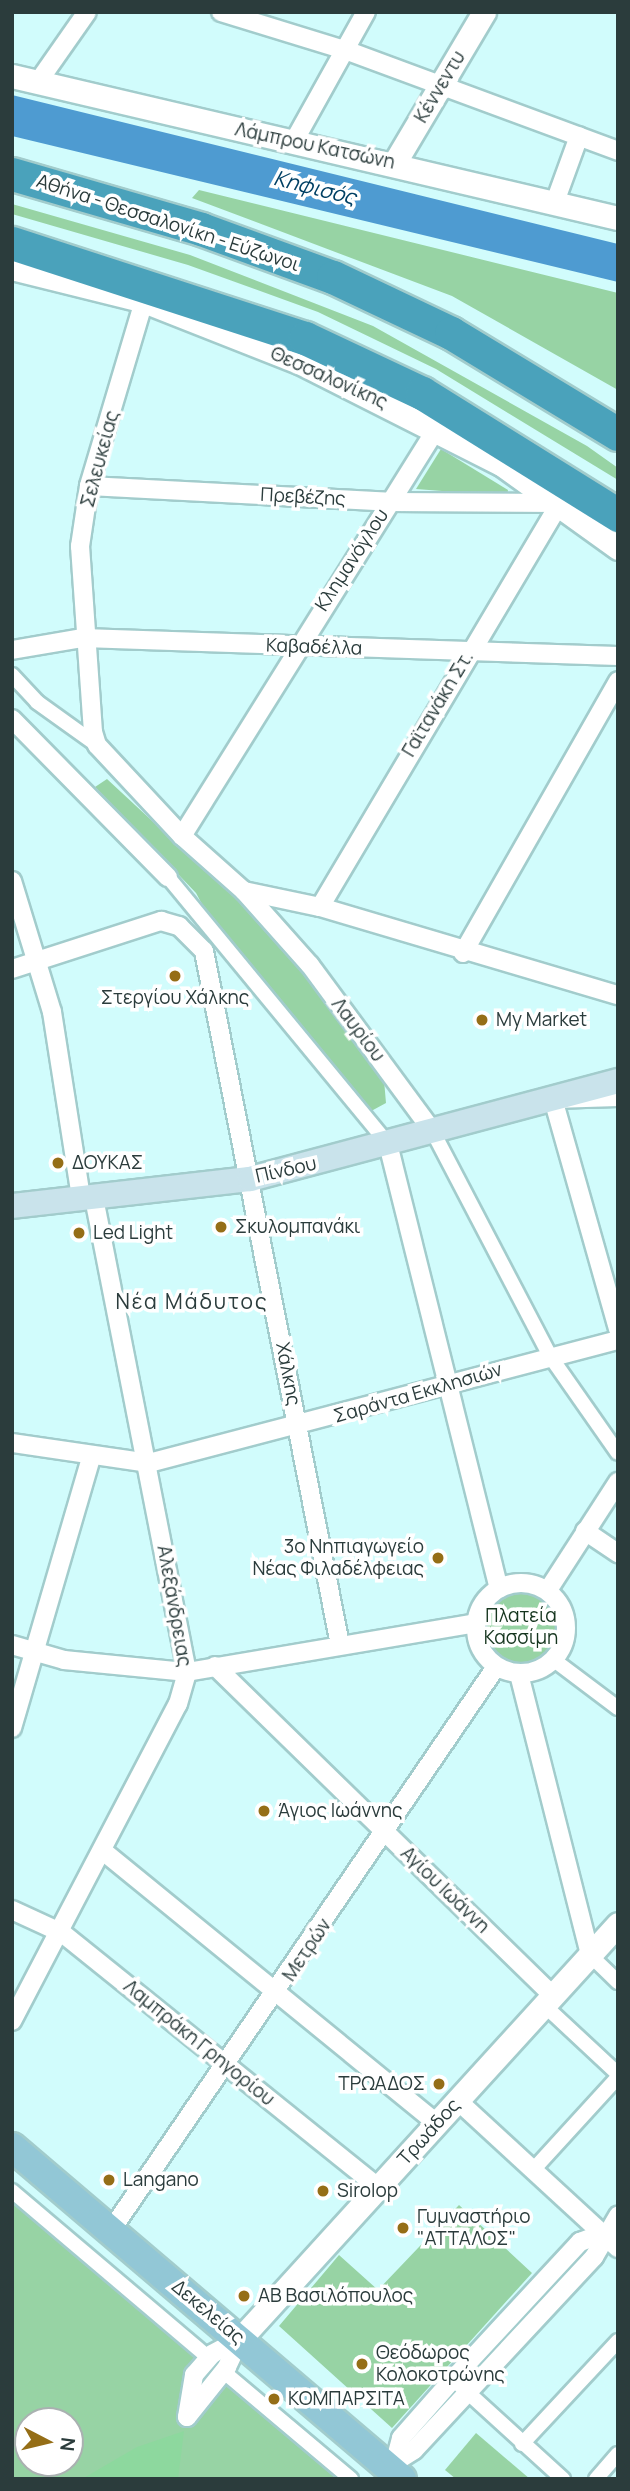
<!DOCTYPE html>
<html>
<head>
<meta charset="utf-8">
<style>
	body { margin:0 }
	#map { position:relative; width:630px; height:2491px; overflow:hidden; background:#d1fcfc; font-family:Manrope,sans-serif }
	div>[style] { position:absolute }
	.green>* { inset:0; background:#97d3a4 }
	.round { border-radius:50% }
	.forest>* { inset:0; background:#8dd89e }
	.water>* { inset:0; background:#4e9bd1 }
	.roads { filter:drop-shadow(2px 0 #a2cccc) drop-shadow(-2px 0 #a2cccc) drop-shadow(0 2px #a2cccc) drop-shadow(0 -2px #a2cccc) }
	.pedestrian>* { height:14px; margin:-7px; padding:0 7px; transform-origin:7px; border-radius:7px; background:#fff }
	.minor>* { height:18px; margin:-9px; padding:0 9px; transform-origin:9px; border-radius:9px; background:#fff }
	.minor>.ring { margin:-9px; padding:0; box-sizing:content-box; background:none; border:18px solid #fff; border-radius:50% }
	.tertiary>* { height:23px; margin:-11.5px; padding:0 11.5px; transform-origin:11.5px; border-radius:11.5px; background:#fff }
	.secondary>* { height:24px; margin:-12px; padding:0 12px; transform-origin:12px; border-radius:12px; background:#c9e3eb }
	.primary>* { height:28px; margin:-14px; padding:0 14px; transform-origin:14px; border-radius:14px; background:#92c7d6 }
	.motorway>* { height:33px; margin:-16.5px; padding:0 16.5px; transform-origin:16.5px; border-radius:16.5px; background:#4aa2bb }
	.dots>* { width:19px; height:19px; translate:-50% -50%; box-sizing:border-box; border:4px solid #fff; border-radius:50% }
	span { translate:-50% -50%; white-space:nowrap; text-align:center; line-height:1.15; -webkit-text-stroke:7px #fff; paint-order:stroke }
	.street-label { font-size:19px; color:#2b3c3c }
	.poi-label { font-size:19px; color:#2b3c3c }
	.left { translate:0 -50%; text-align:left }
	.right { translate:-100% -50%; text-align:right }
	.park-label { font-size:19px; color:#15351e }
	.water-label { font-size:21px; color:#004064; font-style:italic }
	.neighbourhood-label { font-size:21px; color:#2b3c3c; letter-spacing:2px }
	.frame { position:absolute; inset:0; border:14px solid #2b3c3c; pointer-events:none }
	.north { position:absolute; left:14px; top:2407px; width:70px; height:70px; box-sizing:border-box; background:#fff; border:2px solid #aab1b1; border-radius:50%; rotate:97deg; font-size:19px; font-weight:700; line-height:28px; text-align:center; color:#2b3c3c }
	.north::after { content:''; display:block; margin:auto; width:24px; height:32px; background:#956e17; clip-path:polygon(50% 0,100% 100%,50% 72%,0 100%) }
</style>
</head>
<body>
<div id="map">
	<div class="green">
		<i style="clip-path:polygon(199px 190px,618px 293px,618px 390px,452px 296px,192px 198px)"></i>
		<i style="clip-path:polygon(12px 204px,190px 255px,373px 326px,587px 446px,618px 468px,618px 480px,436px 369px,318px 312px,188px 265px,12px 214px)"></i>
		<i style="clip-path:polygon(441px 449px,508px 490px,507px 496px,416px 489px)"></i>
		<i style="clip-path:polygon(107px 779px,247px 909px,305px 975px,384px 1080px,386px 1103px,362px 1116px,224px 945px,196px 893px,95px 787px)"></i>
		<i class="round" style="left:484px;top:1588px;width:76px;height:76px"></i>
		<i style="clip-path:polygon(evenodd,12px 2200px,180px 2344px,342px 2479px,12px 2479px,12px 2200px,28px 2421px,70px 2421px,70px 2463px,28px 2463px,28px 2421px)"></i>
		<i style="clip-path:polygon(459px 2205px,532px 2273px,392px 2428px,279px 2326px,339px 2255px,378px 2290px)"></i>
		<i style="clip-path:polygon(476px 2433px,530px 2479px,456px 2479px,445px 2470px)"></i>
	</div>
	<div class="forest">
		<i style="clip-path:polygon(184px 2431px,178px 2479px,82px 2479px,137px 2447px)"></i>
	</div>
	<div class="water">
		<i style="clip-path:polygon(12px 95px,618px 244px,618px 282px,12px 136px)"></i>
	</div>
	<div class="roads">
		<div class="pedestrian">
			<i style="left:12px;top:675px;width:37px;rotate:47deg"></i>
			<i style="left:37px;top:702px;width:74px;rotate:35.6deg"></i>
			<i style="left:168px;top:877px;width:346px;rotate:50.5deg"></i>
			<i style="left:433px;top:1132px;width:253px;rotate:62.4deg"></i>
			<i style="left:550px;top:1356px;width:118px;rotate:55deg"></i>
			<i style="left:554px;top:1660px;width:80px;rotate:36.9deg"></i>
			<i style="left:590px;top:1955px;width:39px;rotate:44deg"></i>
			<i style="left:545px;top:2006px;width:100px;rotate:43deg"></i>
			<i style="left:534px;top:2169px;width:125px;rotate:-47.6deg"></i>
			<i style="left:12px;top:2191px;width:258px;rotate:40.3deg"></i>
			<i style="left:224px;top:2372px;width:166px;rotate:40.1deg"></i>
			<i style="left:453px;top:2379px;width:149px;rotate:42.3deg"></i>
			<i style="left:522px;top:2444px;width:141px;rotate:-47deg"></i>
			<i style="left:596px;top:2479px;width:33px;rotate:-49deg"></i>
		</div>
		<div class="minor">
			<i style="left:221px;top:12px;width:133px;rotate:17.1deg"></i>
			<i style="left:348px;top:51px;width:288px;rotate:20.3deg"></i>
			<i style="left:38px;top:82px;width:85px;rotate:-55deg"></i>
			<i style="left:293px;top:143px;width:150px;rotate:-60.9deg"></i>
			<i style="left:555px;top:202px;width:70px;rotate:-70deg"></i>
			<i style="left:144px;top:301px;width:193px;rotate:106.6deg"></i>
			<i style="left:89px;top:486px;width:61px;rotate:98.5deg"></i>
			<i style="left:80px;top:546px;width:186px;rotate:86deg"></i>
			<i style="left:93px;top:732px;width:14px;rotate:73deg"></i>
			<i style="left:97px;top:745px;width:125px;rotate:47deg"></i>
			<i style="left:182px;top:836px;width:83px;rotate:41.6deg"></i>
			<i style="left:244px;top:891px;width:99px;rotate:48.3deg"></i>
			<i style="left:310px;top:965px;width:207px;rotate:53.6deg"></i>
			<i style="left:89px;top:486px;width:301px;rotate:3deg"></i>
			<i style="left:390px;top:502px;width:170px;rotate:0.3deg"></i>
			<i style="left:12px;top:650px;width:72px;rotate:-9.6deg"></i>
			<i style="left:83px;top:638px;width:535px;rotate:1.93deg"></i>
			<i style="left:12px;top:719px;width:222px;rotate:45.4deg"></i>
			<i style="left:182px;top:836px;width:480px;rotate:-58deg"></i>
			<i style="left:12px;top:881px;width:137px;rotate:73deg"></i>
			<i style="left:52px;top:1012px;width:188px;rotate:81.1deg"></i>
			<i style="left:244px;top:891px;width:78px;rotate:11.9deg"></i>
			<i style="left:320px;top:907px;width:311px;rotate:16.5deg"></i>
			<i style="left:320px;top:907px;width:470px;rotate:-59.3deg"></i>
			<i style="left:463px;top:953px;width:313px;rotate:-60.3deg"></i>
			<i style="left:12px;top:969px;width:157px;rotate:-17.9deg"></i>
			<i style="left:161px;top:921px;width:19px;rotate:16deg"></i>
			<i style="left:179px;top:926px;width:35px;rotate:45deg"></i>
			<i style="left:204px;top:951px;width:707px;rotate:78.91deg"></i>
			<i style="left:618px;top:1097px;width:65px;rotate:178.2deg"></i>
			<i style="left:553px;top:1099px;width:239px;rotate:74.2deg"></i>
			<i style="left:388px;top:1144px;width:458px;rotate:76deg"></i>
			<i style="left:12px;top:1443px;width:138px;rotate:8.3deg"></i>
			<i style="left:149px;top:1463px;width:485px;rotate:-14.7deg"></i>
			<i style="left:585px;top:1531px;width:40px;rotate:34deg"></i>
			<i class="ring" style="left:476px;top:1583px;width:72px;height:72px"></i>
			<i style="left:548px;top:1590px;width:129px;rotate:-57.1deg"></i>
			<i style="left:12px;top:1645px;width:54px;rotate:16.1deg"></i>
			<i style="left:64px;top:1660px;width:124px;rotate:5.6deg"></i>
			<i style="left:187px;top:1672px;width:293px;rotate:-9.6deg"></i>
			<i style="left:215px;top:1666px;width:472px;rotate:44.3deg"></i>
			<i style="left:519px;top:1674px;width:290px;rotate:75.8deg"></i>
			<i style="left:12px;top:1728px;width:282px;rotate:-73.7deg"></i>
			<i style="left:103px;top:1851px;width:431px;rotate:39.2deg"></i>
			<i style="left:12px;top:1910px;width:55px;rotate:24.7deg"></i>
			<i style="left:62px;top:1933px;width:407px;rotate:38.8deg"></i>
			<i style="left:12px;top:2021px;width:358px;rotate:-62.4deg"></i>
			<i style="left:178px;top:1704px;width:33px;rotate:-74deg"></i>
			<i style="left:187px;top:1672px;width:484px;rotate:-101.1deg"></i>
			<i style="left:457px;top:2100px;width:219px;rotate:42.6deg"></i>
			<i style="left:112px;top:2229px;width:681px;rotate:-55.66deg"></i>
			<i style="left:187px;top:2417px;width:43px;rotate:-80.5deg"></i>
			<i style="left:194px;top:2375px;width:28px;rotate:-49deg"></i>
			<i style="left:212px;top:2354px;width:32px;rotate:-28deg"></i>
			<i style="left:187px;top:2417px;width:64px;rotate:-51.3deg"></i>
			<i style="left:227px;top:2367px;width:31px;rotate:-65deg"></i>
			<i style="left:396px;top:2457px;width:20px;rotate:-75deg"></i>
			<i style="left:401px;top:2438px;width:79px;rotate:-48.6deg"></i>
			<i style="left:453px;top:2379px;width:187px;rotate:-47.2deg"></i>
			<i style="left:580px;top:2242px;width:25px;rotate:-21deg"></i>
			<i style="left:387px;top:2467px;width:32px;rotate:-32deg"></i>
			<i style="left:414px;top:2450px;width:264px;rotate:-47deg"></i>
			<i style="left:594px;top:2257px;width:48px;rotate:-59.7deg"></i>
		</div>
		<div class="tertiary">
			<i style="left:12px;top:76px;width:622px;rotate:13.19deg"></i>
			<i style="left:395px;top:162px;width:174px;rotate:-59.3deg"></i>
			<i style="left:12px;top:268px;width:136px;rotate:14deg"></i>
			<i style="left:144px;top:301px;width:167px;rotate:21.5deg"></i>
			<i style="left:299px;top:362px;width:226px;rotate:26.8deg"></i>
			<i style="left:501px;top:464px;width:144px;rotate:35.7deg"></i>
			<i style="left:240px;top:2339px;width:561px;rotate:-47.67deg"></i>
		</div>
		<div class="secondary">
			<i style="left:12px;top:1206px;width:240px;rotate:-6.5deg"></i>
			<i style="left:250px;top:1179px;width:381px;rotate:-14.9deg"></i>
		</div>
		<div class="primary">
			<i style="left:12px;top:2147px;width:512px;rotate:40.41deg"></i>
		</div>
		<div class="motorway">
			<i style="left:12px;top:174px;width:197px;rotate:16.2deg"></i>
			<i style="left:201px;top:229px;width:140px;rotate:20deg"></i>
			<i style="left:333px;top:277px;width:131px;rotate:25.4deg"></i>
			<i style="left:451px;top:333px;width:195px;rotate:31.2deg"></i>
			<i style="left:12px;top:243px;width:308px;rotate:18deg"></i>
			<i style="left:305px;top:338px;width:129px;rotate:25.2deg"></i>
			<i style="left:422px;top:393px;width:231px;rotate:31.9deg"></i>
		</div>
	</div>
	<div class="dots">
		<i style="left:175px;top:976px;background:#956e17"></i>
		<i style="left:482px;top:1020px;background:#956e17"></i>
		<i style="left:58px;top:1163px;background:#956e17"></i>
		<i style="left:221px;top:1227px;background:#956e17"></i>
		<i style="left:79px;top:1233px;background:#956e17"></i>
		<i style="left:438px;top:1558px;background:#956e17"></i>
		<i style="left:264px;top:1811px;background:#956e17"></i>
		<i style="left:439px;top:2084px;background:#956e17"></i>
		<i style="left:109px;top:2180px;background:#956e17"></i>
		<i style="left:323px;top:2191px;background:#956e17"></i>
		<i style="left:403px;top:2228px;background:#956e17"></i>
		<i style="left:244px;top:2296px;background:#956e17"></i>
		<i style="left:362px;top:2364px;background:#956e17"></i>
		<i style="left:274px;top:2399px;background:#956e17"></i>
	</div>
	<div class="street-label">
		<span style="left:440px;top:87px;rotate:-59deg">Κέννεντυ</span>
		<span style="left:315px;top:146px;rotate:12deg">Λάμπρου Κατσώνη</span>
		<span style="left:168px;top:223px;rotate:18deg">Αθήνα - Θεσσαλονίκη - Εύζωνοι</span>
		<span style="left:329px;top:378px;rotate:24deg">Θεσσαλονίκης</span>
		<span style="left:100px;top:459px;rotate:-75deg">Σελευκείας</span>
		<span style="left:303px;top:497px;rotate:3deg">Πρεβέζης</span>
		<span style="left:352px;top:560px;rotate:-57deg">Κλημανόγλου</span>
		<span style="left:314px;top:647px;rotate:2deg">Καβαδέλλα</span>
		<span style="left:438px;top:704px;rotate:-59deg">Γαϊτανάκη Στ.</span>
		<span style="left:358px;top:1030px;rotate:53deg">Λαυρίου</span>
		<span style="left:286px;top:1170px;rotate:-13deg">Πίνδου</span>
		<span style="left:288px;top:1374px;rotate:79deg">Χάλκης</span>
		<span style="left:418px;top:1393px;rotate:-16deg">Σαράντα Εκκλησιών</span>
		<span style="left:174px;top:1606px;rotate:80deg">Αλεξάνδρειας</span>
		<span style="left:445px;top:1890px;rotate:44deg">Αγίου Ιωάννη</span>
		<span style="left:307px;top:1950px;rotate:-56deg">Μετρών</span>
		<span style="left:199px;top:2043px;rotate:39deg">Λαμπράκη Γρηγορίου</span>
		<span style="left:429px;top:2132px;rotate:-48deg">Τρωάδος</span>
		<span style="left:208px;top:2312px;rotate:40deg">Δεκελείας</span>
	</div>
	<div class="poi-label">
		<span style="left:175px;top:998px">Στεργίου Χάλκης</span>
		<span class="left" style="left:496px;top:1020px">My Market</span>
		<span class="left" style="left:72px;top:1163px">ΔΟΥΚΑΣ</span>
		<span class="left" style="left:235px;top:1227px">Σκυλομπανάκι</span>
		<span class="left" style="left:93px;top:1233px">Led Light</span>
		<span class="right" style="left:424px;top:1558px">3ο Νηπιαγωγείο<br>Νέας Φιλαδέλφειας</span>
		<span class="left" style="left:278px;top:1811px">Άγιος Ιωάννης</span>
		<span class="right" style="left:425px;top:2084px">ΤΡΩΑΔΟΣ</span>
		<span class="left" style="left:123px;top:2180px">Langano</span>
		<span class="left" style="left:337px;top:2191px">Sirolop</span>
		<span class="left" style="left:417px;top:2228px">Γυμναστήριο<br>"ΑΤΤΑΛΟΣ"</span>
		<span class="left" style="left:258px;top:2296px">ΑΒ Βασιλόπουλος</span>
		<span class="left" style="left:376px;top:2364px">Θεόδωρος<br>Κολοκοτρώνης</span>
		<span class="left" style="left:288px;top:2399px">ΚΟΜΠΑΡΣΙΤΑ</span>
	</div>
	<div class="park-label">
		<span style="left:521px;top:1627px">Πλατεία<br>Κασσίμη</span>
	</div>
	<div class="water-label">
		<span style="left:315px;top:187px;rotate:14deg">Κηφισός</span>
	</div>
	<div class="neighbourhood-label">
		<span style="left:192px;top:1301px">Νέα Μάδυτος</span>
	</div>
	<div class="frame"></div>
	<div class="north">N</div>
</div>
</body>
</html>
